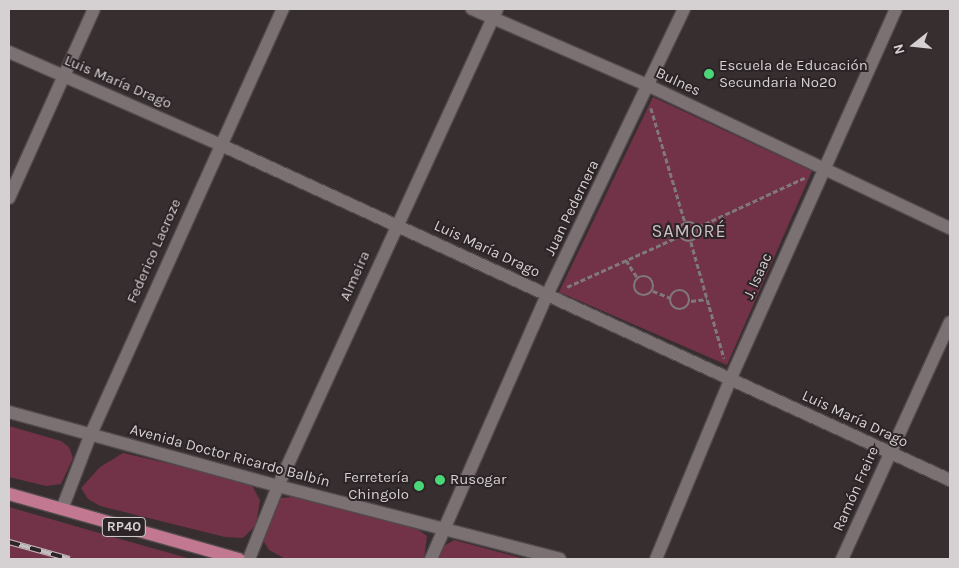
<!DOCTYPE html>
<html>
<head>
<meta charset="utf-8">
<style>
	body { margin:0 }
	#map { position:relative; width:959px; height:568px; overflow:hidden; background:#372e30; font-family:Karla,sans-serif }
	div>[style] { position:absolute }
	.green>* { inset:0; background:#723248 }
	.path>* { height:2.5px; margin-top:-1.25px; transform-origin:0; background:repeating-linear-gradient(90deg,#80797a 0 5px,transparent 0 7.5px) }
	.path>.ring { margin:-1.25px; padding:0; box-sizing:content-box; background:none; border:2.5px solid #80797a; border-radius:50% }
	.roads { filter:drop-shadow(1px 0 #514a4c) drop-shadow(-1px 0 #514a4c) drop-shadow(0 1px #514a4c) drop-shadow(0 -1px #514a4c) }
	.street>* { height:12px; margin:-6px; padding:0 6px; transform-origin:6px; border-radius:6px; background:#7b7173 }
	.primary>* { height:12px; margin:-6px; padding:0 6px; transform-origin:6px; border-radius:6px; background:#c27890 }
	.rail>* { height:5.5px; margin-top:-2.75px; transform-origin:0; background:repeating-linear-gradient(90deg,#2c2427 0 11px,#c2bdbe 0 22px); box-sizing:border-box; border-block:1px solid #c2bdbe }
	.dots>* { width:14px; height:14px; translate:-50% -50%; box-sizing:border-box; border:2px solid #2c2427; border-radius:50% }
	span { translate:-50% -50%; white-space:nowrap; text-align:center; line-height:1.15; -webkit-text-stroke:4px #2c2427; paint-order:stroke }
	.shield-label span { padding:1px 4px; background:#2c2427; border:1px solid; border-radius:4px; -webkit-text-stroke-width:0 }
	.shield-label { font-size:14px; color:#d5d0d1; font-weight:700 }
	.poi-label { font-size:15px; color:#d5d0d1 }
	.left { translate:0 -50%; text-align:left }
	.right { translate:-100% -50%; text-align:right }
	.street-label { font-size:15px; color:#d5d0d1 }
	.quarter-label { font-size:18px; color:#cbc0c2; letter-spacing:1px }
	.frame { position:absolute; inset:0; border:10px solid #d5d0d1; pointer-events:none }
	.north { position:absolute; left:889px; top:20px; width:50px; height:50px; -webkit-text-stroke:4px #2c2427; paint-order:stroke; rotate:254deg; font-size:14px; font-weight:700; line-height:20px; text-align:center; color:#d5d0d1 }
	.north::after { content:''; display:block; margin:auto; width:18px; height:22px; background:#d5d0d1; clip-path:polygon(50% 0,100% 100%,50% 72%,0 100%) }
</style>
</head>
<body>
<div id="map">
	<div class="green">
		<i style="clip-path:polygon(653px 97px,812px 171px,727px 365px,559px 292px)"></i>
		<i style="clip-path:polygon(9px 426px,61px 441px,69px 447px,73px 458px,61px 484px,46px 486px,9px 477px)"></i>
		<i style="clip-path:polygon(123px 453px,250px 482px,260px 500px,256px 525px,243px 538px,225px 537px,100px 506px,88px 499px,81px 488px,100px 467px)"></i>
		<i style="clip-path:polygon(293px 497px,412px 525px,427px 536px,424px 559px,284px 558px,269px 550px,263px 540px,280px 498px)"></i>
		<i style="clip-path:polygon(9px 507px,120px 539px,191px 559px,9px 559px)"></i>
		<i style="clip-path:polygon(454px 540px,525px 559px,438px 559px,444px 546px)"></i>
	</div>
	<div class="path">
		<i style="left:651px;top:108px;width:119px;rotate:73.4deg"></i>
		<i class="ring" style="left:679px;top:222px;width:17.5px;height:17.5px"></i>
		<i style="left:698px;top:227px;width:119px;rotate:-24.8deg"></i>
		<i style="left:691px;top:242px;width:121px;rotate:74.1deg"></i>
		<i style="left:626px;top:260px;width:20px;rotate:57deg"></i>
		<i class="ring" style="left:634px;top:276px;width:17.5px;height:17.5px"></i>
		<i style="left:567px;top:287px;width:124px;rotate:-24.3deg"></i>
		<i class="ring" style="left:670px;top:290px;width:17.5px;height:17.5px"></i>
		<i style="left:653px;top:291px;width:18px;rotate:22deg"></i>
		<i style="left:691px;top:301px;width:16px;rotate:-7deg"></i>
	</div>
	<div class="roads">
		<div class="street">
			<i style="left:472px;top:9px;width:193px;rotate:23.5deg"></i>
			<i style="left:649px;top:86px;width:333px;rotate:25.3deg"></i>
			<i style="left:9px;top:52px;width:229px;rotate:23.7deg"></i>
			<i style="left:219px;top:144px;width:805px;rotate:24.69deg"></i>
			<i style="left:9px;top:198px;width:207px;rotate:-65.8deg"></i>
			<i style="left:9px;top:412px;width:279px;rotate:15.4deg"></i>
			<i style="left:278px;top:486px;width:291px;rotate:14.5deg"></i>
			<i style="left:62px;top:509px;width:78px;rotate:-69deg"></i>
			<i style="left:90px;top:436px;width:469px;rotate:-65.7deg"></i>
			<i style="left:249px;top:559px;width:79px;rotate:-68.3deg"></i>
			<i style="left:278px;top:486px;width:525px;rotate:-65.34deg"></i>
			<i style="left:431px;top:559px;width:288px;rotate:-66.3deg"></i>
			<i style="left:547px;top:295px;width:317px;rotate:-64.4deg"></i>
			<i style="left:656px;top:559px;width:194px;rotate:-67.5deg"></i>
			<i style="left:730px;top:380px;width:406px;rotate:-65.9deg"></i>
			<i style="left:842px;top:559px;width:260px;rotate:-65.5deg"></i>
		</div>
		<div class="primary">
			<i style="left:9px;top:494px;width:239px;rotate:15.8deg"></i>
		</div>
	</div>
	<div class="rail">
		<i style="left:9px;top:542px;width:63px;rotate:15.6deg"></i>
	</div>
	<div class="dots">
		<i style="left:709px;top:74px;background:#4bd677"></i>
		<i style="left:440px;top:480px;background:#4bd677"></i>
		<i style="left:419px;top:486px;background:#4bd677"></i>
	</div>
	<div class="shield-label">
		<span style="left:124px;top:527px">RP40</span>
	</div>
	<div class="poi-label">
		<span class="left" style="left:719px;top:74px">Escuela de Educación<br>Secundaria Nº20</span>
		<span class="right" style="left:409px;top:486px">Ferretería<br>Chingolo</span>
		<span class="left" style="left:450px;top:480px">Rusogar</span>
	</div>
	<div class="street-label">
		<span style="left:118px;top:82px;rotate:23deg">Luis María Drago</span>
		<span style="left:678px;top:82px;rotate:25deg">Bulnes</span>
		<span style="left:572px;top:208px;rotate:-64deg">Juan Pedernera</span>
		<span style="left:487px;top:249px;rotate:25deg">Luis María Drago</span>
		<span style="left:154px;top:251px;rotate:-66deg">Federico Lacroze</span>
		<span style="left:355px;top:276px;rotate:-66deg">Almeira</span>
		<span style="left:758px;top:276px;rotate:-66deg">J. Isaac</span>
		<span style="left:855px;top:419px;rotate:25deg">Luis María Drago</span>
		<span style="left:230px;top:456px;rotate:15deg">Avenida Doctor Ricardo Balbín</span>
		<span style="left:856px;top:489px;rotate:-66deg">Ramón Freire</span>
	</div>
	<div class="quarter-label">
		<span style="left:689px;top:231px">SAMORÉ</span>
	</div>
	<div class="frame"></div>
	<div class="north">N</div>
</div>
</body>
</html>
